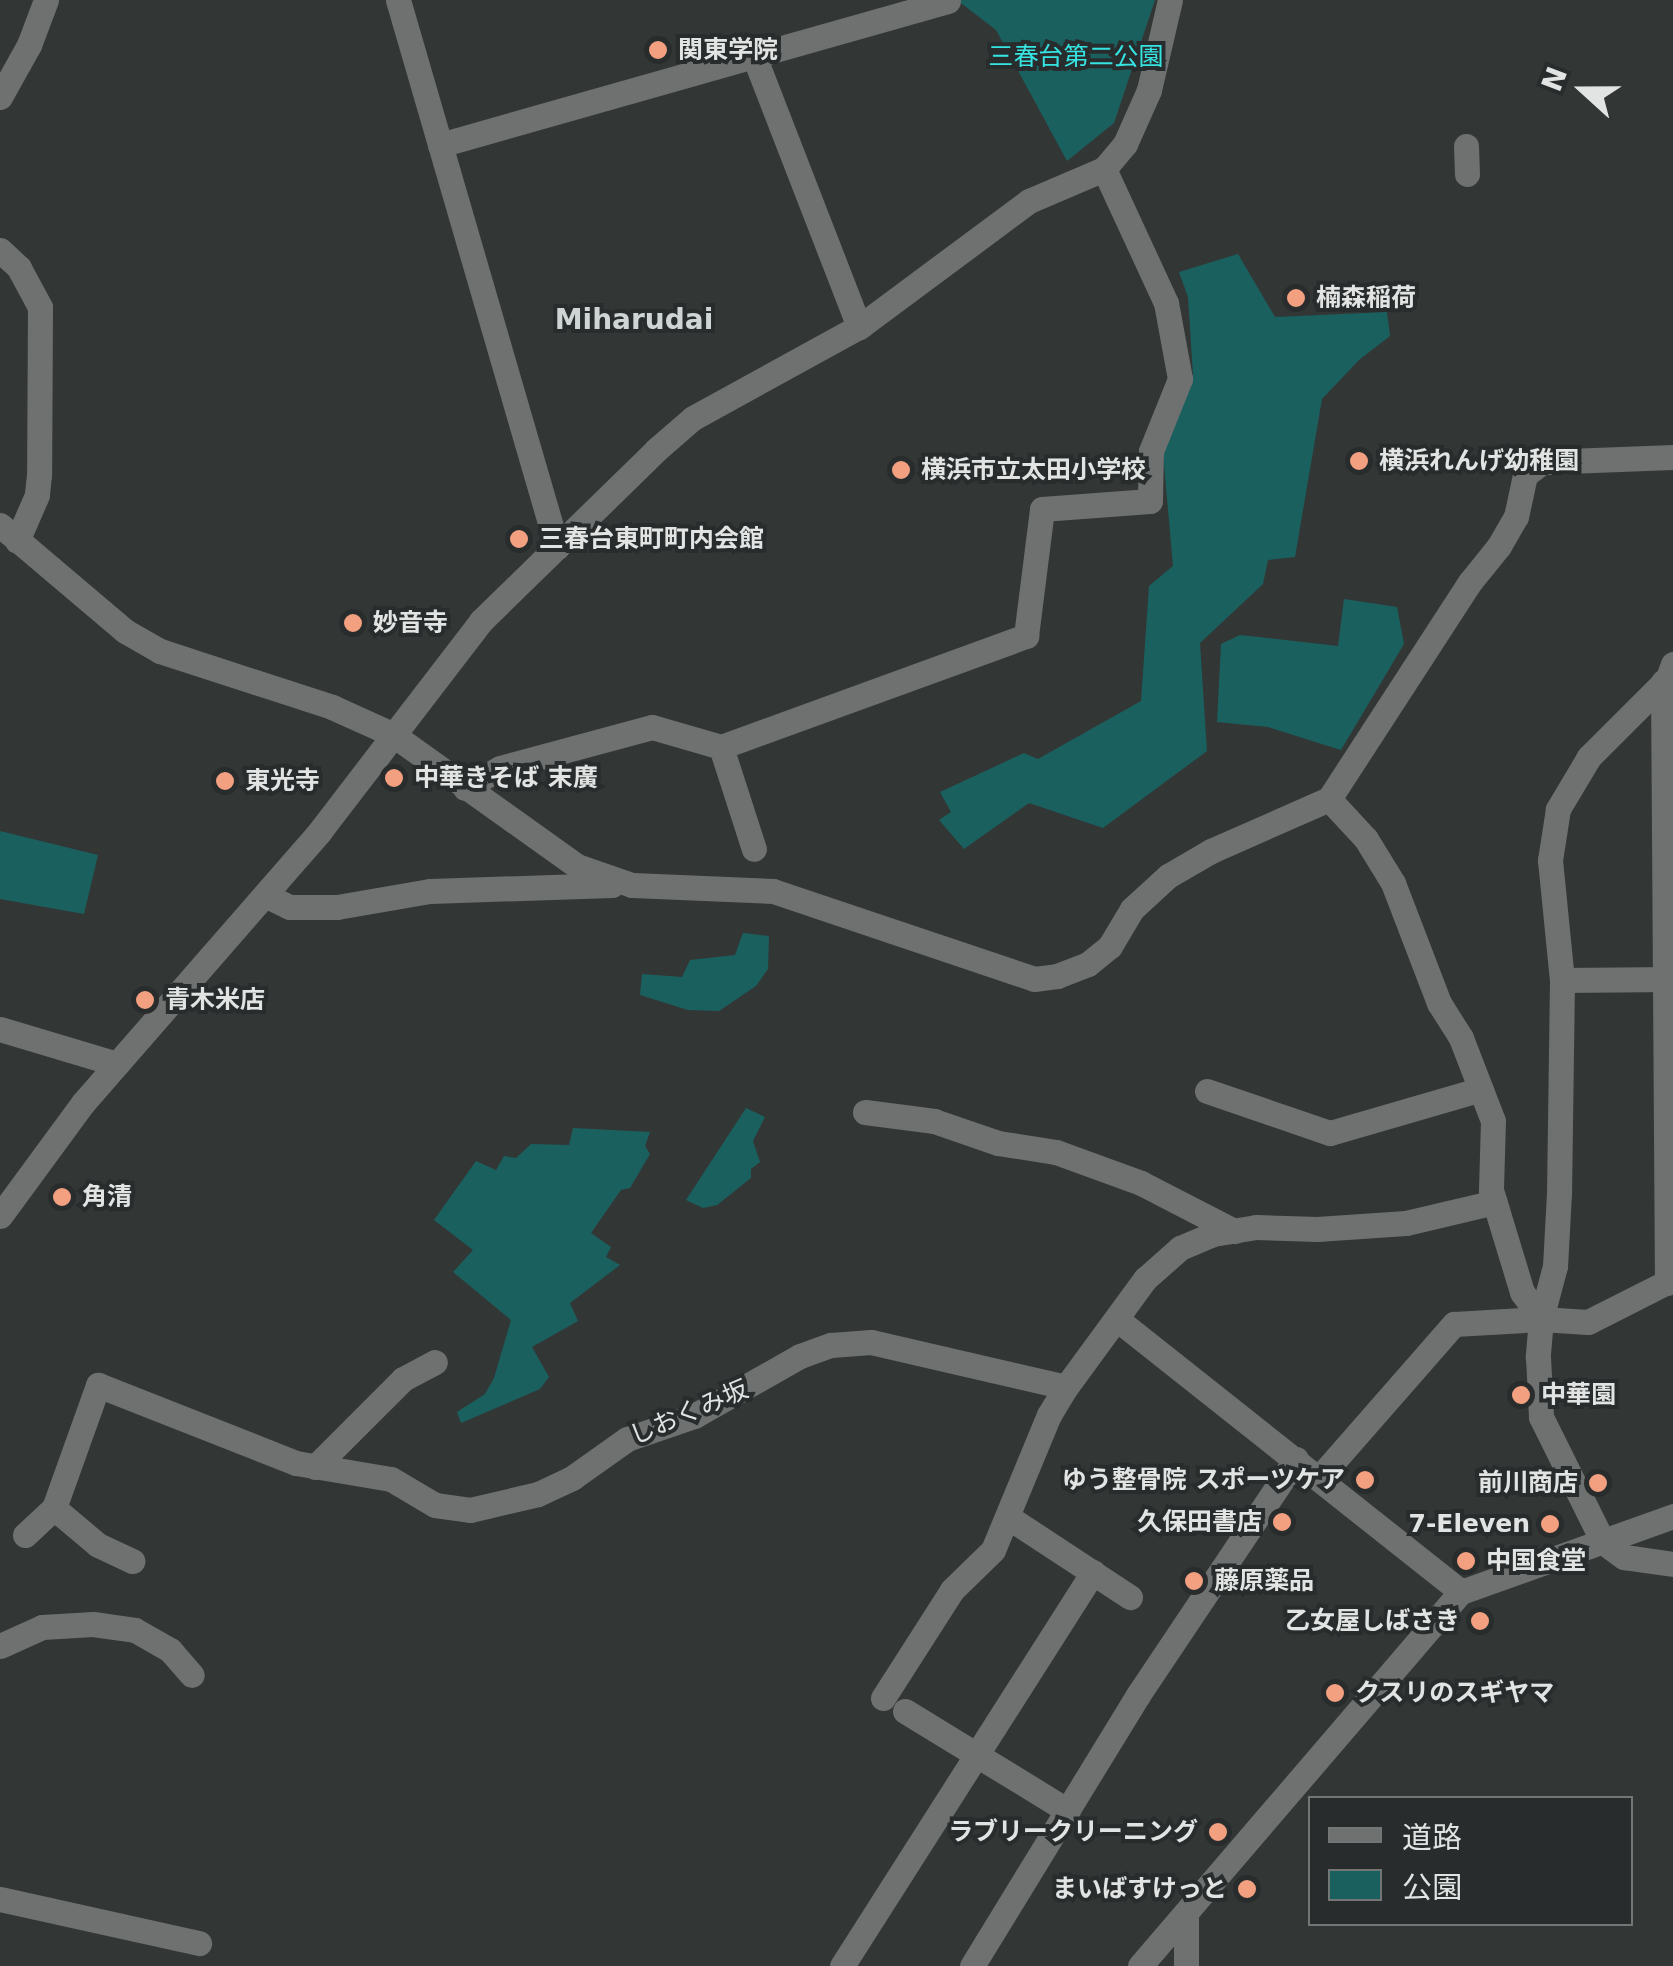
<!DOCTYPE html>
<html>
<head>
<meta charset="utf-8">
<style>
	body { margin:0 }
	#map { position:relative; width:1673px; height:1966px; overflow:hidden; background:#323736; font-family:"DejaVu Sans","Noto Sans JP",sans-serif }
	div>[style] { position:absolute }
	.green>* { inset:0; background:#1a605f }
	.minor>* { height:25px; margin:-12.5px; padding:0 12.5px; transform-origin:12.5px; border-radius:12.5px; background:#6f7171 }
	.dots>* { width:28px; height:28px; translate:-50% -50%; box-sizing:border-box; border:5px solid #282c2c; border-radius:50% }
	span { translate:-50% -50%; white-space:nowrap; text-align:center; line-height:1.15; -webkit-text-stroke:8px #282c2c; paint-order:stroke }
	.poi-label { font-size:25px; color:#e1e4e3; font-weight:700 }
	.left { translate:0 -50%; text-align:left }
	.right { translate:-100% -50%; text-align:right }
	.park-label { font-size:25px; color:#35e4e2 }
	.street-label { font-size:25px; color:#e1e4e3 }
	.neighbourhood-label { font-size:28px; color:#cfd5d4; font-weight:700 }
	.legend { position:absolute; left:1308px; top:1796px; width:325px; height:130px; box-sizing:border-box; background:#282c2c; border:2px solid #727675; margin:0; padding:12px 18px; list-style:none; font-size:30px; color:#e1e4e3 }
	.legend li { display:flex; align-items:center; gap:20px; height:50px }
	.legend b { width:50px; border:2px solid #727675 }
	.north { position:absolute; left:1533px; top:40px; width:100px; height:100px; -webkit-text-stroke:8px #282c2c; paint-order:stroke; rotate:291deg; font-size:28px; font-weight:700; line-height:40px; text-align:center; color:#e1e4e3 }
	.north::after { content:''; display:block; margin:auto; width:35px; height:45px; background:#e1e4e3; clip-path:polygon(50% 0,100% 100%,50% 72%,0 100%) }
</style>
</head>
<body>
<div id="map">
	<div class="green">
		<i style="clip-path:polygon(957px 0,1155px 0,1114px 123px,1067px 161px,996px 30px)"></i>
		<i style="clip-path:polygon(1238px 254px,1275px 317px,1387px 312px,1390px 336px,1359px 360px,1322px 399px,1295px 557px,1268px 560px,1263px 584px,1200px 643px,1207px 751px,1103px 828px,1029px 803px,964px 849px,939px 820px,951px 812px,940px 792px,1024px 753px,1038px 759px,1141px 701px,1149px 586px,1173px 566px,1163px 453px,1193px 375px,1188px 297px,1179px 272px)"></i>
		<i style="clip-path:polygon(1344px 599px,1397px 607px,1404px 644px,1341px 750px,1268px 727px,1217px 722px,1221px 644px,1240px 635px,1338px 646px)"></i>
		<i style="clip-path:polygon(0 831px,98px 855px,84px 914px,0 899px)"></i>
		<i style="clip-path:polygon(743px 933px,769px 936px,768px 969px,756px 986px,719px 1011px,688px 1010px,640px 995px,642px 974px,682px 977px,690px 960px,735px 955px)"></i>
		<i style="clip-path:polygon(746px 1108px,765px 1117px,753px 1141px,760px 1162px,751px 1169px,751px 1178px,717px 1205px,703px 1208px,686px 1200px)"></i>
		<i style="clip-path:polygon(573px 1128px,650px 1132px,645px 1146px,650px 1154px,630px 1188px,621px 1190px,591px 1233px,611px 1247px,606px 1257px,620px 1265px,570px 1303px,578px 1321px,532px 1347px,549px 1377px,540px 1389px,461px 1423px,457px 1412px,485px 1394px,494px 1378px,511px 1320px,453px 1272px,473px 1250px,434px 1220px,476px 1161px,496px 1170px,504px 1156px,516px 1158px,531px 1144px,569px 1145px)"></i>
	</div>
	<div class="minor">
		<i style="left:398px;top:0;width:570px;rotate:73.79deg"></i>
		<i style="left:754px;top:56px;width:291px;rotate:68.8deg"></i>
		<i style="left:0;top:97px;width:60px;rotate:-60.9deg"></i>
		<i style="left:29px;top:45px;width:48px;rotate:-69.3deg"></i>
		<i style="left:440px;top:145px;width:528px;rotate:-15.83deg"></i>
		<i style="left:1466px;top:146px;width:28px;rotate:88deg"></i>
		<i style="left:0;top:250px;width:26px;rotate:43deg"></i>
		<i style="left:19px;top:268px;width:44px;rotate:61.7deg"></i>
		<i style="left:40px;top:307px;width:168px;rotate:90.3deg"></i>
		<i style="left:39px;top:475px;width:20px;rotate:96deg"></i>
		<i style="left:37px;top:495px;width:50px;rotate:113.5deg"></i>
		<i style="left:0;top:525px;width:164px;rotate:40.3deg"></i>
		<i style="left:125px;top:631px;width:40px;rotate:29.7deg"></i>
		<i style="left:160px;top:651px;width:181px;rotate:18deg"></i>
		<i style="left:332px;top:707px;width:66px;rotate:24.2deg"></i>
		<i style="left:392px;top:734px;width:227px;rotate:35.5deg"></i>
		<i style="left:577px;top:866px;width:58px;rotate:19.1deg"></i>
		<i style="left:632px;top:885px;width:141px;rotate:2.4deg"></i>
		<i style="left:773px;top:891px;width:275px;rotate:18.6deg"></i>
		<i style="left:1034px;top:979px;width:23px;rotate:-7deg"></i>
		<i style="left:1057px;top:976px;width:33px;rotate:-21deg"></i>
		<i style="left:1088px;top:964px;width:28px;rotate:-39deg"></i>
		<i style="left:1110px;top:946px;width:43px;rotate:-59.3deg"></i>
		<i style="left:1132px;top:909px;width:49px;rotate:-42.5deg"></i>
		<i style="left:1168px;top:876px;width:50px;rotate:-30.2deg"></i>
		<i style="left:1211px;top:851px;width:129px;rotate:-23.8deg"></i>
		<i style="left:1329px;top:799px;width:259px;rotate:-57deg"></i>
		<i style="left:1470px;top:582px;width:46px;rotate:-51.1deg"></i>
		<i style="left:1499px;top:546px;width:34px;rotate:-60deg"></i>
		<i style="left:1516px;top:517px;width:43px;rotate:-77.9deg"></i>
		<i style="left:1525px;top:475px;width:21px;rotate:-37deg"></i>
		<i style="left:1542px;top:462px;width:131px;rotate:-2.2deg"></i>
		<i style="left:1673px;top:664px;width:15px;rotate:110deg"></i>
		<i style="left:1668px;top:678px;width:112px;rotate:135deg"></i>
		<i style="left:1589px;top:757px;width:61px;rotate:120.8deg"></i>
		<i style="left:1558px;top:809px;width:52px;rotate:98.9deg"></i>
		<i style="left:1550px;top:860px;width:121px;rotate:84.3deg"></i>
		<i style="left:1562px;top:980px;width:213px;rotate:90.8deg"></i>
		<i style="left:1559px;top:1193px;width:73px;rotate:93.1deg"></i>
		<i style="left:1555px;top:1266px;width:55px;rotate:104.8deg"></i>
		<i style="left:1541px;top:1319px;width:38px;rotate:95deg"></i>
		<i style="left:1538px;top:1357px;width:60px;rotate:87.1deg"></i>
		<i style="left:1541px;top:1417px;width:140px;rotate:63.6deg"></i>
		<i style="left:1603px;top:1542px;width:26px;rotate:36deg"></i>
		<i style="left:1624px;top:1557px;width:49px;rotate:8.1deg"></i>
		<i style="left:1663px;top:682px;width:601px;rotate:89.62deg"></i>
		<i style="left:721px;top:747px;width:107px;rotate:72.1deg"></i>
		<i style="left:465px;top:788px;width:40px;rotate:-29.7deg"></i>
		<i style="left:500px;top:768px;width:157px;rotate:-15.1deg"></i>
		<i style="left:652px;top:727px;width:72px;rotate:16.2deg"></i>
		<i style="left:721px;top:747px;width:325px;rotate:-20deg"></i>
		<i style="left:1026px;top:636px;width:128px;rotate:-82.8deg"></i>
		<i style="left:1042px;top:509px;width:108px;rotate:-4.2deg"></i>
		<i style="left:1150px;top:501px;width:50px;rotate:-88.9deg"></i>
		<i style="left:1151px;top:451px;width:78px;rotate:-68.1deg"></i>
		<i style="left:1180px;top:379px;width:77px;rotate:-100.4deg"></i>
		<i style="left:1166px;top:303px;width:148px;rotate:-114.8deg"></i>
		<i style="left:1329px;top:799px;width:54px;rotate:47.2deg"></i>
		<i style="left:1366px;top:839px;width:52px;rotate:58.5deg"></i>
		<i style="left:1393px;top:883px;width:129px;rotate:69deg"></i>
		<i style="left:1439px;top:1003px;width:41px;rotate:57.8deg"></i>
		<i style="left:1461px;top:1038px;width:89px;rotate:68.9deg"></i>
		<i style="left:1493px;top:1121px;width:69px;rotate:91.7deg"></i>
		<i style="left:1491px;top:1190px;width:107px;rotate:73.1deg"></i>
		<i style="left:1522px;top:1292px;width:33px;rotate:55deg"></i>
		<i style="left:267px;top:896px;width:25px;rotate:26deg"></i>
		<i style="left:290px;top:907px;width:47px"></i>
		<i style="left:337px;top:907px;width:94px;rotate:-9.8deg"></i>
		<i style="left:430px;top:891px;width:182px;rotate:-1.9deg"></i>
		<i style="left:1562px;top:980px;width:111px;rotate:-0.5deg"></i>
		<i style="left:0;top:1029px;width:122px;rotate:16.7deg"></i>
		<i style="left:1207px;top:1091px;width:130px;rotate:18.9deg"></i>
		<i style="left:1330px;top:1133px;width:157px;rotate:-16.2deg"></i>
		<i style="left:865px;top:1112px;width:70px;rotate:7.4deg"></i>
		<i style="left:934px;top:1121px;width:68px;rotate:19deg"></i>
		<i style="left:998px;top:1143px;width:59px;rotate:8.8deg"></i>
		<i style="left:1056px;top:1152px;width:90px;rotate:20deg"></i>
		<i style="left:1141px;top:1183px;width:105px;rotate:27.3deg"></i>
		<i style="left:0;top:1216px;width:140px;rotate:-53.7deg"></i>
		<i style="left:83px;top:1103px;width:361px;rotate:-48.9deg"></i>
		<i style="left:320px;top:831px;width:265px;rotate:-52.5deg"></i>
		<i style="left:481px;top:621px;width:245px;rotate:-44.3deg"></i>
		<i style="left:656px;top:450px;width:49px;rotate:-40.9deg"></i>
		<i style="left:693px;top:418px;width:193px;rotate:-28.8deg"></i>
		<i style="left:862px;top:325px;width:208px;rotate:-36.6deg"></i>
		<i style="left:1029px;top:201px;width:82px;rotate:-23.1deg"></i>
		<i style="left:1104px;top:169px;width:33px;rotate:-50deg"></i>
		<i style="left:1125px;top:144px;width:59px;rotate:-66deg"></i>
		<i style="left:1149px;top:90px;width:92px;rotate:-76.9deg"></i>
		<i style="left:1118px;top:1320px;width:438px;rotate:38.4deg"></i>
		<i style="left:315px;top:1467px;width:124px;rotate:-45deg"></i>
		<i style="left:403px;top:1379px;width:36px;rotate:-28deg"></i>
		<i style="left:1319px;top:1478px;width:205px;rotate:-48.8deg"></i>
		<i style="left:1454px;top:1324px;width:87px;rotate:-3.3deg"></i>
		<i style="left:1541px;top:1319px;width:47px;rotate:3.7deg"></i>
		<i style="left:1588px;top:1322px;width:95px;rotate:-26.8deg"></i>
		<i style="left:54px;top:1508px;width:57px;rotate:40.1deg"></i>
		<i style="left:98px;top:1545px;width:38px;rotate:25deg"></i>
		<i style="left:1008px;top:1517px;width:146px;rotate:33.3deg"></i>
		<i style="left:25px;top:1535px;width:40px;rotate:-43deg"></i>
		<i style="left:54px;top:1508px;width:131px;rotate:-70.3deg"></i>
		<i style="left:98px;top:1385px;width:213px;rotate:21.5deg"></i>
		<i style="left:296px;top:1463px;width:96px;rotate:9.6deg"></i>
		<i style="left:391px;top:1479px;width:51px;rotate:30.6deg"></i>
		<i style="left:435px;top:1505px;width:35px;rotate:8deg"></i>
		<i style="left:470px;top:1510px;width:70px;rotate:-13.2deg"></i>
		<i style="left:538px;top:1494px;width:38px;rotate:-25deg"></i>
		<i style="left:572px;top:1478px;width:67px;rotate:-35.3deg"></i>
		<i style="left:627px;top:1439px;width:71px;rotate:-18.9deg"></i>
		<i style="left:694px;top:1416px;width:122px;rotate:-29.5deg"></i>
		<i style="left:800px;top:1356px;width:33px;rotate:-20deg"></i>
		<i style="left:831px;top:1345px;width:40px;rotate:-4.3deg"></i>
		<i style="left:871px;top:1342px;width:200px;rotate:13deg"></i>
		<i style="left:0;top:1646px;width:46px;rotate:-24.3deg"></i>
		<i style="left:42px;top:1627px;width:51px;rotate:-3.4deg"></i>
		<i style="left:93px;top:1624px;width:42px;rotate:8.1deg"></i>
		<i style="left:135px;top:1630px;width:40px;rotate:29.7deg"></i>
		<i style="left:170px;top:1650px;width:33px;rotate:49deg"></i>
		<i style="left:883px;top:1698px;width:128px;rotate:-57.4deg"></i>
		<i style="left:952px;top:1590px;width:57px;rotate:-44.3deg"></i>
		<i style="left:993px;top:1550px;width:146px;rotate:-67.5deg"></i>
		<i style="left:1049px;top:1415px;width:33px;rotate:-59deg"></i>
		<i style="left:1066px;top:1387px;width:134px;rotate:-53.8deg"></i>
		<i style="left:1145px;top:1279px;width:47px;rotate:-41.5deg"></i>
		<i style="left:1180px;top:1248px;width:36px;rotate:-23deg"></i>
		<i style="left:1213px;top:1234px;width:44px;rotate:-9.2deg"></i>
		<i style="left:1256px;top:1227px;width:61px;rotate:1.9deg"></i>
		<i style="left:1317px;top:1229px;width:89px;rotate:-3.9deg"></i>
		<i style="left:1406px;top:1223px;width:91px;rotate:-13.3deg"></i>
		<i style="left:905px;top:1711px;width:191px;rotate:31.5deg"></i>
		<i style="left:0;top:1899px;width:204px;rotate:12.5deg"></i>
		<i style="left:1186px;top:1916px;width:50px;rotate:90deg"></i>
		<i style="left:842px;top:1966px;width:467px;rotate:-57.5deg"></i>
		<i style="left:972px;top:1966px;width:318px;rotate:-58.5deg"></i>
		<i style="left:1138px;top:1695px;width:284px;rotate:-56.2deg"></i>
		<i style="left:1140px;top:1966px;width:493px;rotate:-49.4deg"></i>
		<i style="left:1461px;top:1592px;width:225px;rotate:-19.7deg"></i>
	</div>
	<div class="dots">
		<i style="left:658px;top:50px;background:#f2a080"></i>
		<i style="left:1296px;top:298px;background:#f2a080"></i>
		<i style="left:1359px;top:461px;background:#f2a080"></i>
		<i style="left:901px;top:470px;background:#f2a080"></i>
		<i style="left:519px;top:539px;background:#f2a080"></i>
		<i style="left:353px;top:623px;background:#f2a080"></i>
		<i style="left:394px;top:778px;background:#f2a080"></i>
		<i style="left:225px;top:781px;background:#f2a080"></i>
		<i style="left:145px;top:1000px;background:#f2a080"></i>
		<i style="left:62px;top:1197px;background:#f2a080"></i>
		<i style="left:1521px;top:1395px;background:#f2a080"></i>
		<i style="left:1365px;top:1480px;background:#f2a080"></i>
		<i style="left:1598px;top:1483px;background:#f2a080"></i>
		<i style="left:1282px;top:1522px;background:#f2a080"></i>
		<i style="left:1550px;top:1524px;background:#f2a080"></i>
		<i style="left:1466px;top:1561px;background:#f2a080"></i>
		<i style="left:1194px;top:1581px;background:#f2a080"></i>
		<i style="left:1480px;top:1621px;background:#f2a080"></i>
		<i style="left:1335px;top:1693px;background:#f2a080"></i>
		<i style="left:1218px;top:1832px;background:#f2a080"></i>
		<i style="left:1247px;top:1889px;background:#f2a080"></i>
	</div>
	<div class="poi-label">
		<span class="left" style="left:678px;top:50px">関東学院</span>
		<span class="left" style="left:1316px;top:298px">楠森稲荷</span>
		<span class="left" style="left:1379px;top:461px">横浜れんげ幼稚園</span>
		<span class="left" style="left:921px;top:470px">横浜市立太田小学校</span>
		<span class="left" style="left:539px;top:539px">三春台東町町内会館</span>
		<span class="left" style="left:373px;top:623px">妙音寺</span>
		<span class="left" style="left:414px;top:778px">中華きそば 末廣</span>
		<span class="left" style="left:245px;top:781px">東光寺</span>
		<span class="left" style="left:165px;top:1000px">青木米店</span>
		<span class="left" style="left:82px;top:1197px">角清</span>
		<span class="left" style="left:1541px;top:1395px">中華園</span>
		<span class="right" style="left:1345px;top:1480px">ゆう整骨院 スポーツケア</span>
		<span class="right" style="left:1578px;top:1483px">前川商店</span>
		<span class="right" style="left:1262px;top:1522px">久保田書店</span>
		<span class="right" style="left:1530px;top:1524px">7-Eleven</span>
		<span class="left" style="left:1486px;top:1561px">中国食堂</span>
		<span class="left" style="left:1214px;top:1581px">藤原薬品</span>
		<span class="right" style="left:1460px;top:1621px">乙女屋しばさき</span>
		<span class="left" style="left:1355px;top:1693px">クスリのスギヤマ</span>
		<span class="right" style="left:1198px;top:1832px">ラブリークリーニング</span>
		<span class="right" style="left:1227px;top:1889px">まいばすけっと</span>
	</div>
	<div class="park-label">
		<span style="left:1076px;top:57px">三春台第二公園</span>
	</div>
	<div class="street-label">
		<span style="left:689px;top:1413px;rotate:-23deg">しおくみ坂</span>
	</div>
	<div class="neighbourhood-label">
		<span style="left:634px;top:320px">Miharudai</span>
	</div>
	<ul class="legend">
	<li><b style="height:12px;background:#6f7171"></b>道路</li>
	<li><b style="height:28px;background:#1a605f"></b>公園</li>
	</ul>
	<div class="north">N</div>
</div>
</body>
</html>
